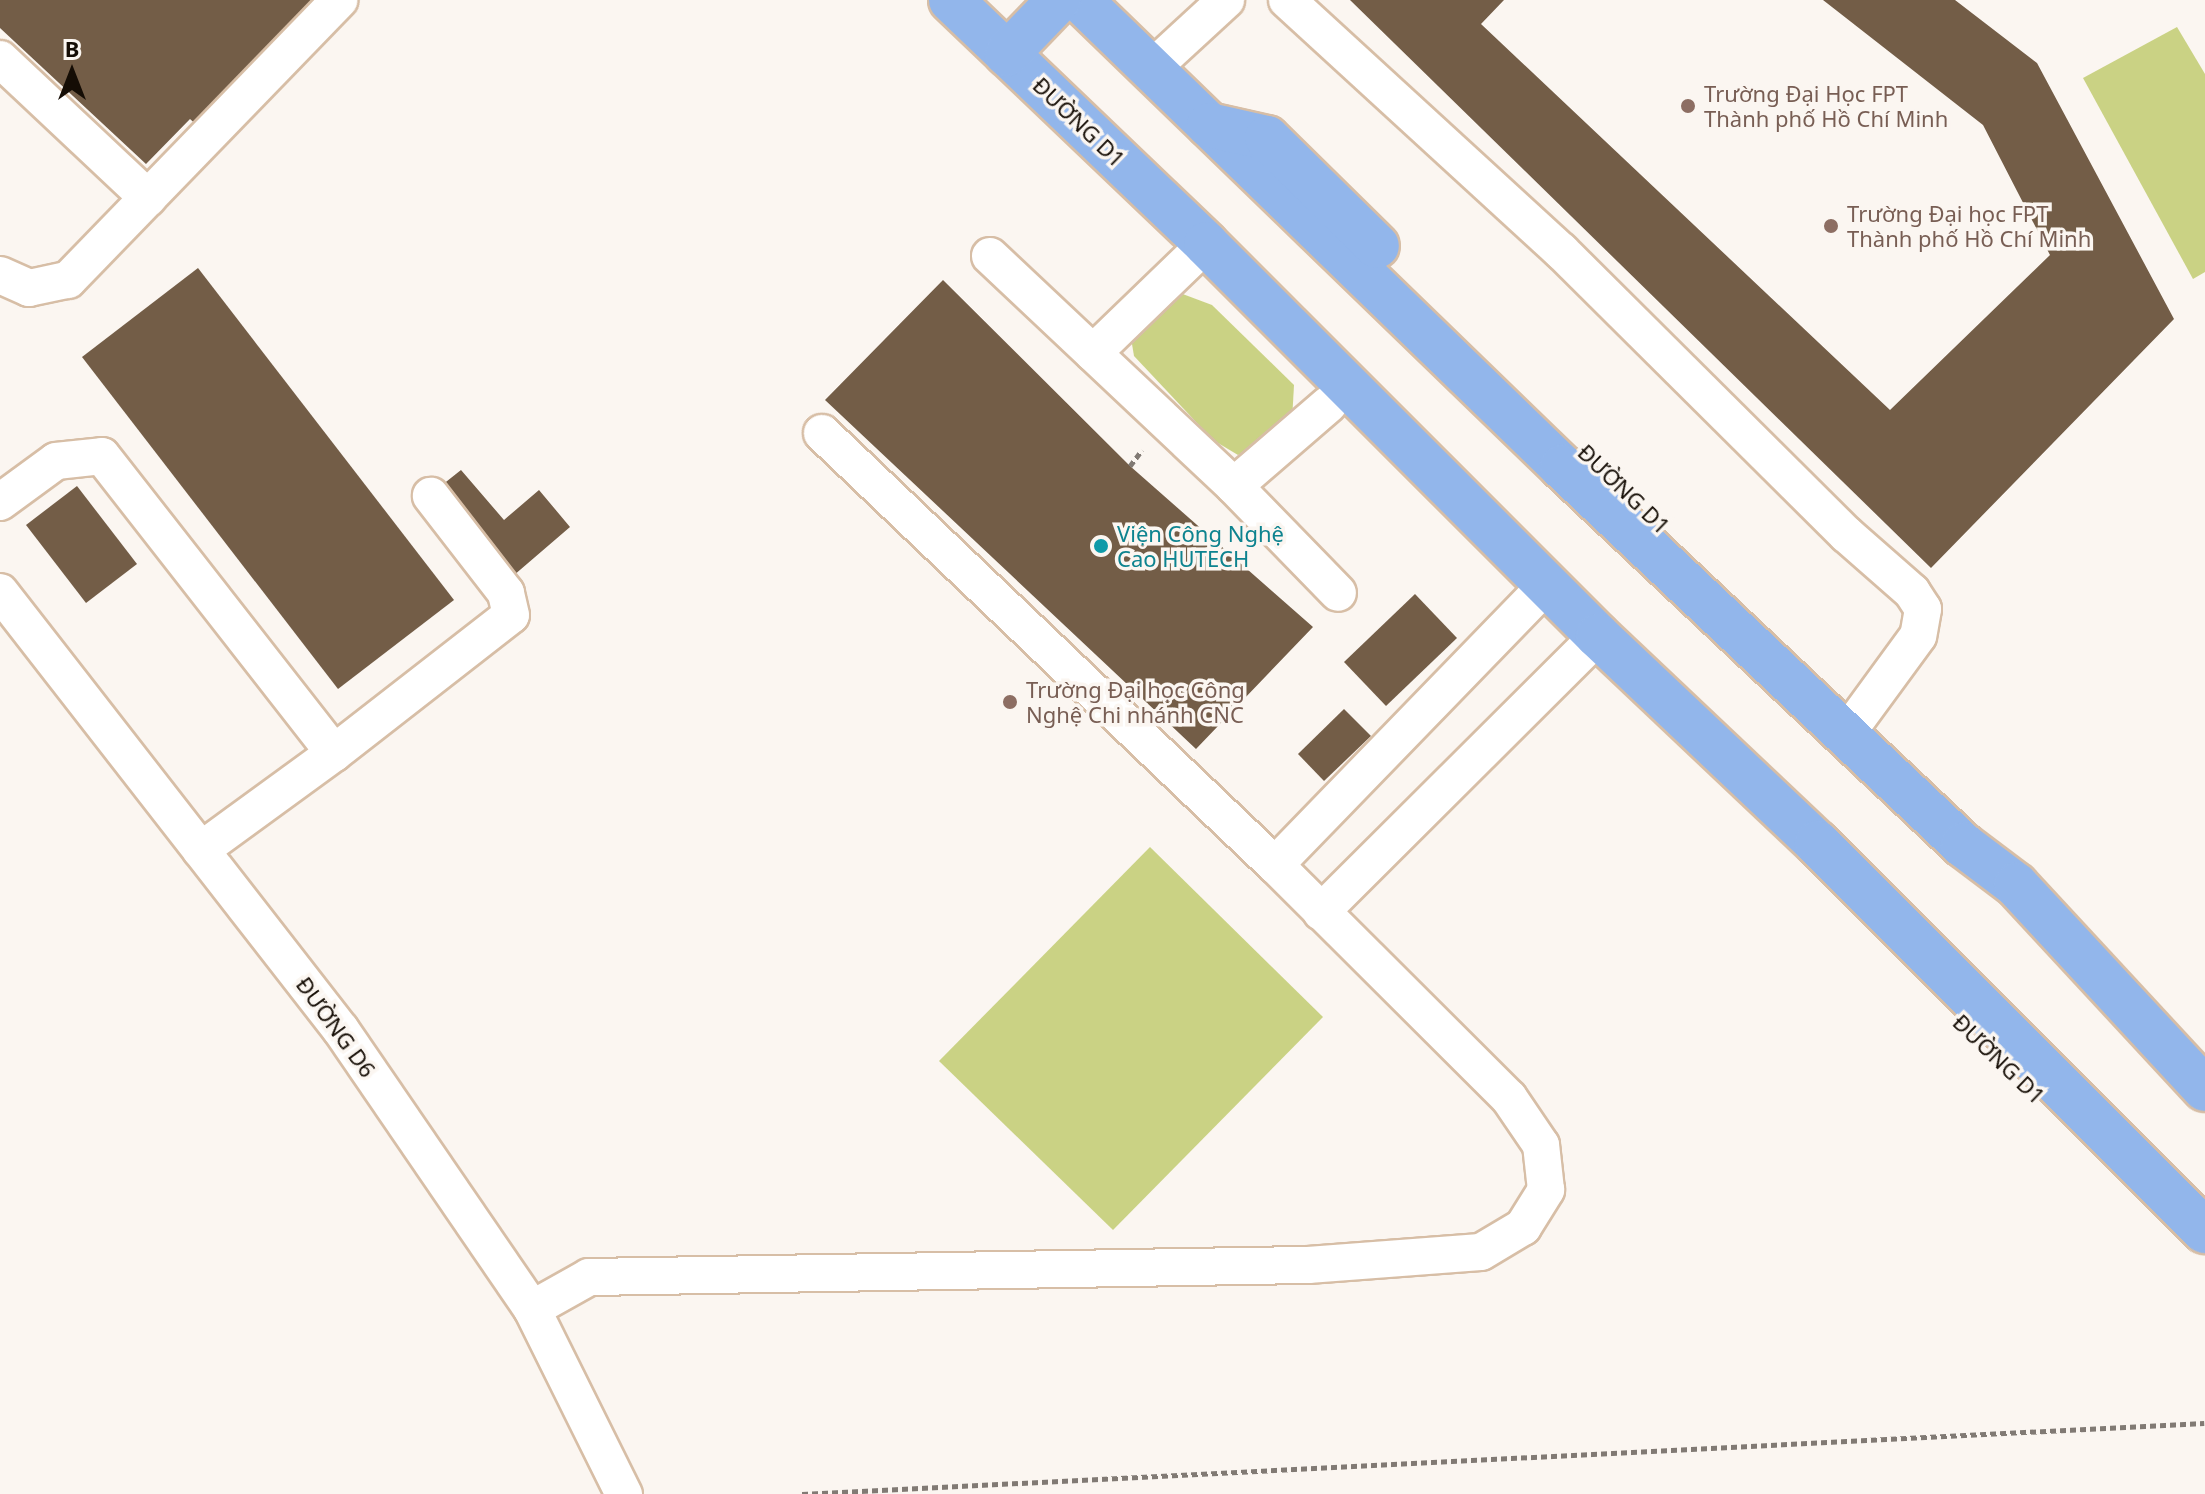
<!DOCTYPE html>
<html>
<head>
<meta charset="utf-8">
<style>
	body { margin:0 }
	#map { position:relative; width:2205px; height:1494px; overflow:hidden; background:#fbf6f1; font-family:"Noto Sans",sans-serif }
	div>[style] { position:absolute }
	.green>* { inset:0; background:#cad284 }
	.building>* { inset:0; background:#735d47 }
	.path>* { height:5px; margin-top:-2.5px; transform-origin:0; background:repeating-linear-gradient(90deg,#817a74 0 6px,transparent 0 10px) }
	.roads { filter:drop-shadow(2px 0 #d7bea6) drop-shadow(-2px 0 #d7bea6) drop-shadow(0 2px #d7bea6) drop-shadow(0 -2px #d7bea6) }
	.minor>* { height:36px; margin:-18px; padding:0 18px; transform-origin:18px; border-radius:18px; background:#fff }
	.major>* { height:44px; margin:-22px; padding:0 22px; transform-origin:22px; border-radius:22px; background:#92b6eb }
	.dots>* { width:22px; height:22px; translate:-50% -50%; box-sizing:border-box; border:4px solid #fbf6f1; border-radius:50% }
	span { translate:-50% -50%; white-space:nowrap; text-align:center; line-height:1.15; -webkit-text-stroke:7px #fbf6f1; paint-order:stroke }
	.education-label { font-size:22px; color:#785e54 }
	.left { translate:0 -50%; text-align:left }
	.street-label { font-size:22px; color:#150d05 }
	.culture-label { font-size:22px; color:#0d838f }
	.north { position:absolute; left:32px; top:32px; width:80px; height:80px; -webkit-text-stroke:6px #fbf6f1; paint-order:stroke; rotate:0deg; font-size:22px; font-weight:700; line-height:32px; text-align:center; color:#150d05 }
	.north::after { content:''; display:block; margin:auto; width:28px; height:36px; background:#150d05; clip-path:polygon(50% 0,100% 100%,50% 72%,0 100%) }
</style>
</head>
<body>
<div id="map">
	<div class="green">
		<i style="clip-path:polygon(2177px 27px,2205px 74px,2205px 272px,2193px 279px,2083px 78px)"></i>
		<i style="clip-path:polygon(1180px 293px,1212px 305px,1294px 385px,1292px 421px,1272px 440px,1238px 455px,1213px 440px,1134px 356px,1131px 338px)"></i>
		<i style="clip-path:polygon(1150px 847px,1323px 1017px,1113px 1230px,939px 1061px)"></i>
	</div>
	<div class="building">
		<i style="clip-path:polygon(0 0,319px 0,199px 127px,190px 119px,146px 164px,0 28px)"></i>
		<i style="clip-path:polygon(1350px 0,1504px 0,1481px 24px,1890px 410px,2050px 255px,1983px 125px,1823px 0,1955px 0,2037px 63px,2174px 319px,1931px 568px)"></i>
		<i style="clip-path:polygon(198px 268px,454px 600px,338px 689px,82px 357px)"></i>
		<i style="clip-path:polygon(943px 280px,1130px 466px,1313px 627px,1196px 749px,825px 400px)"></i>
		<i style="clip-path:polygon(461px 470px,504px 520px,539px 490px,570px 527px,507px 581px,432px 493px)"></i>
		<i style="clip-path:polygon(77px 486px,137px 564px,86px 603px,26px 525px)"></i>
		<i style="clip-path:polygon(1415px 594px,1457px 638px,1386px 706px,1344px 662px)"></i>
		<i style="clip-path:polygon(1344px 709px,1371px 736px,1324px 781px,1298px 754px)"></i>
	</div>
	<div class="path">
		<i style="left:1130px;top:466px;width:20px;rotate:-53deg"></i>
		<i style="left:802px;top:1494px;width:1404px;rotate:-2.9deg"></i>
	</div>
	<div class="roads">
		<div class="minor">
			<i style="left:1287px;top:0;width:372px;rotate:42.5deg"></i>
			<i style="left:1561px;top:251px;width:402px;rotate:44.8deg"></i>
			<i style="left:1846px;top:534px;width:88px;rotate:41.3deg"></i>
			<i style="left:1912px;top:592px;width:20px;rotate:57deg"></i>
			<i style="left:1923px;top:609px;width:27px;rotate:100deg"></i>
			<i style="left:1918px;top:636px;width:102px;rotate:126.2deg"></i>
			<i style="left:0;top:59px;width:203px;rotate:43.2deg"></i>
			<i style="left:1151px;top:69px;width:102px;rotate:-42.6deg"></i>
			<i style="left:990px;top:256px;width:335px;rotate:43.3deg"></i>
			<i style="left:1234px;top:486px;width:149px;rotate:45.8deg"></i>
			<i style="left:0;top:275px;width:32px;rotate:24deg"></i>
			<i style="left:29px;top:288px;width:40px;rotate:-12deg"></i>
			<i style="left:68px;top:280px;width:390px;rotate:-45.9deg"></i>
			<i style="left:1093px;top:353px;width:157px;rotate:-44deg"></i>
			<i style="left:1234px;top:486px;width:125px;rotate:-40.8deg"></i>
			<i style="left:0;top:502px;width:69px;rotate:-36.2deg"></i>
			<i style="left:56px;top:461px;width:46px;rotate:-6.2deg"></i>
			<i style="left:102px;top:456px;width:377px;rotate:52deg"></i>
			<i style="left:334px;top:753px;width:165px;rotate:143.9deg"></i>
			<i style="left:0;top:592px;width:555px;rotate:52.1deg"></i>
			<i style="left:341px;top:1030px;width:338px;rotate:55.6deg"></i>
			<i style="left:532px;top:1309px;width:207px;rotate:63.6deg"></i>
			<i style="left:334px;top:753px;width:224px;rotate:-37.9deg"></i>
			<i style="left:511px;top:615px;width:23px;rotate:-103deg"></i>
			<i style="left:506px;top:593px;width:123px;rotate:-127.7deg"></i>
			<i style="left:1275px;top:865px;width:390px;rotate:-45.9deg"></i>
			<i style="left:1321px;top:912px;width:391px;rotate:-44.9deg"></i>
			<i style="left:532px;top:1309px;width:65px;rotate:-29.3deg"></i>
			<i style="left:589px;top:1277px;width:719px;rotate:-0.96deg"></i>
			<i style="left:1308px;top:1265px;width:173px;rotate:-4.3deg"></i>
			<i style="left:1481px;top:1252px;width:49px;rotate:-30.8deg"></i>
			<i style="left:1523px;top:1227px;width:44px;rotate:-58.1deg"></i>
			<i style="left:1546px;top:1190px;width:45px;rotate:-96.3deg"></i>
			<i style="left:1541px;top:1145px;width:57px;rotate:-124.2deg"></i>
			<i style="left:1509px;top:1098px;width:330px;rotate:-135.1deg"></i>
			<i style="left:1275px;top:865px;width:626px;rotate:-136.36deg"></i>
		</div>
		<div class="major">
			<i style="left:951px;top:0;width:353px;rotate:43.7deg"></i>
			<i style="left:1206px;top:244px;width:554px;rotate:45deg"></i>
			<i style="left:1598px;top:636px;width:301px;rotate:43.4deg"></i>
			<i style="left:1817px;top:843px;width:549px;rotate:45deg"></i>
			<i style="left:1080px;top:0;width:671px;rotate:44.09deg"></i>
			<i style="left:1562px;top:467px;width:551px;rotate:43.31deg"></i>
			<i style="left:1963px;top:845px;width:66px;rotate:37deg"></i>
			<i style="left:2016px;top:885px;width:278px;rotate:47.2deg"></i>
			<i style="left:1007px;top:54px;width:75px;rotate:-46.1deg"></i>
			<i style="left:1209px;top:125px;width:59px;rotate:12.6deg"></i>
			<i style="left:1267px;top:138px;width:154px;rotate:44.5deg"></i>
		</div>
	</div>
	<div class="dots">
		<i style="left:1688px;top:106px;background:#8d6e63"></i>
		<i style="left:1831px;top:226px;background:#8d6e63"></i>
		<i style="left:1101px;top:546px;background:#0f9aa8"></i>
		<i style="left:1010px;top:702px;background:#8d6e63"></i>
	</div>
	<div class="education-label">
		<span class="left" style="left:1704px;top:106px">Trường Đại Học FPT<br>Thành phố Hồ Chí Minh</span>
		<span class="left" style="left:1847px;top:226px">Trường Đại học FPT<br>Thành phố Hồ Chí Minh</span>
		<span class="left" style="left:1026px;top:702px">Trường Đại học Công<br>Nghệ Chi nhánh CNC</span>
	</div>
	<div class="street-label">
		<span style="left:1079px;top:122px;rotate:44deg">ĐƯỜNG D1</span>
		<span style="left:1624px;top:489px;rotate:44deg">ĐƯỜNG D1</span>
		<span style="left:336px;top:1027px;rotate:54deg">ĐƯỜNG D6</span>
		<span style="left:1999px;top:1059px;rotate:44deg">ĐƯỜNG D1</span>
	</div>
	<div class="culture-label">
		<span class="left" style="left:1117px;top:546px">Viện Công Nghệ<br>Cao HUTECH</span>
	</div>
	<div class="north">B</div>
</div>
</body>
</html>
